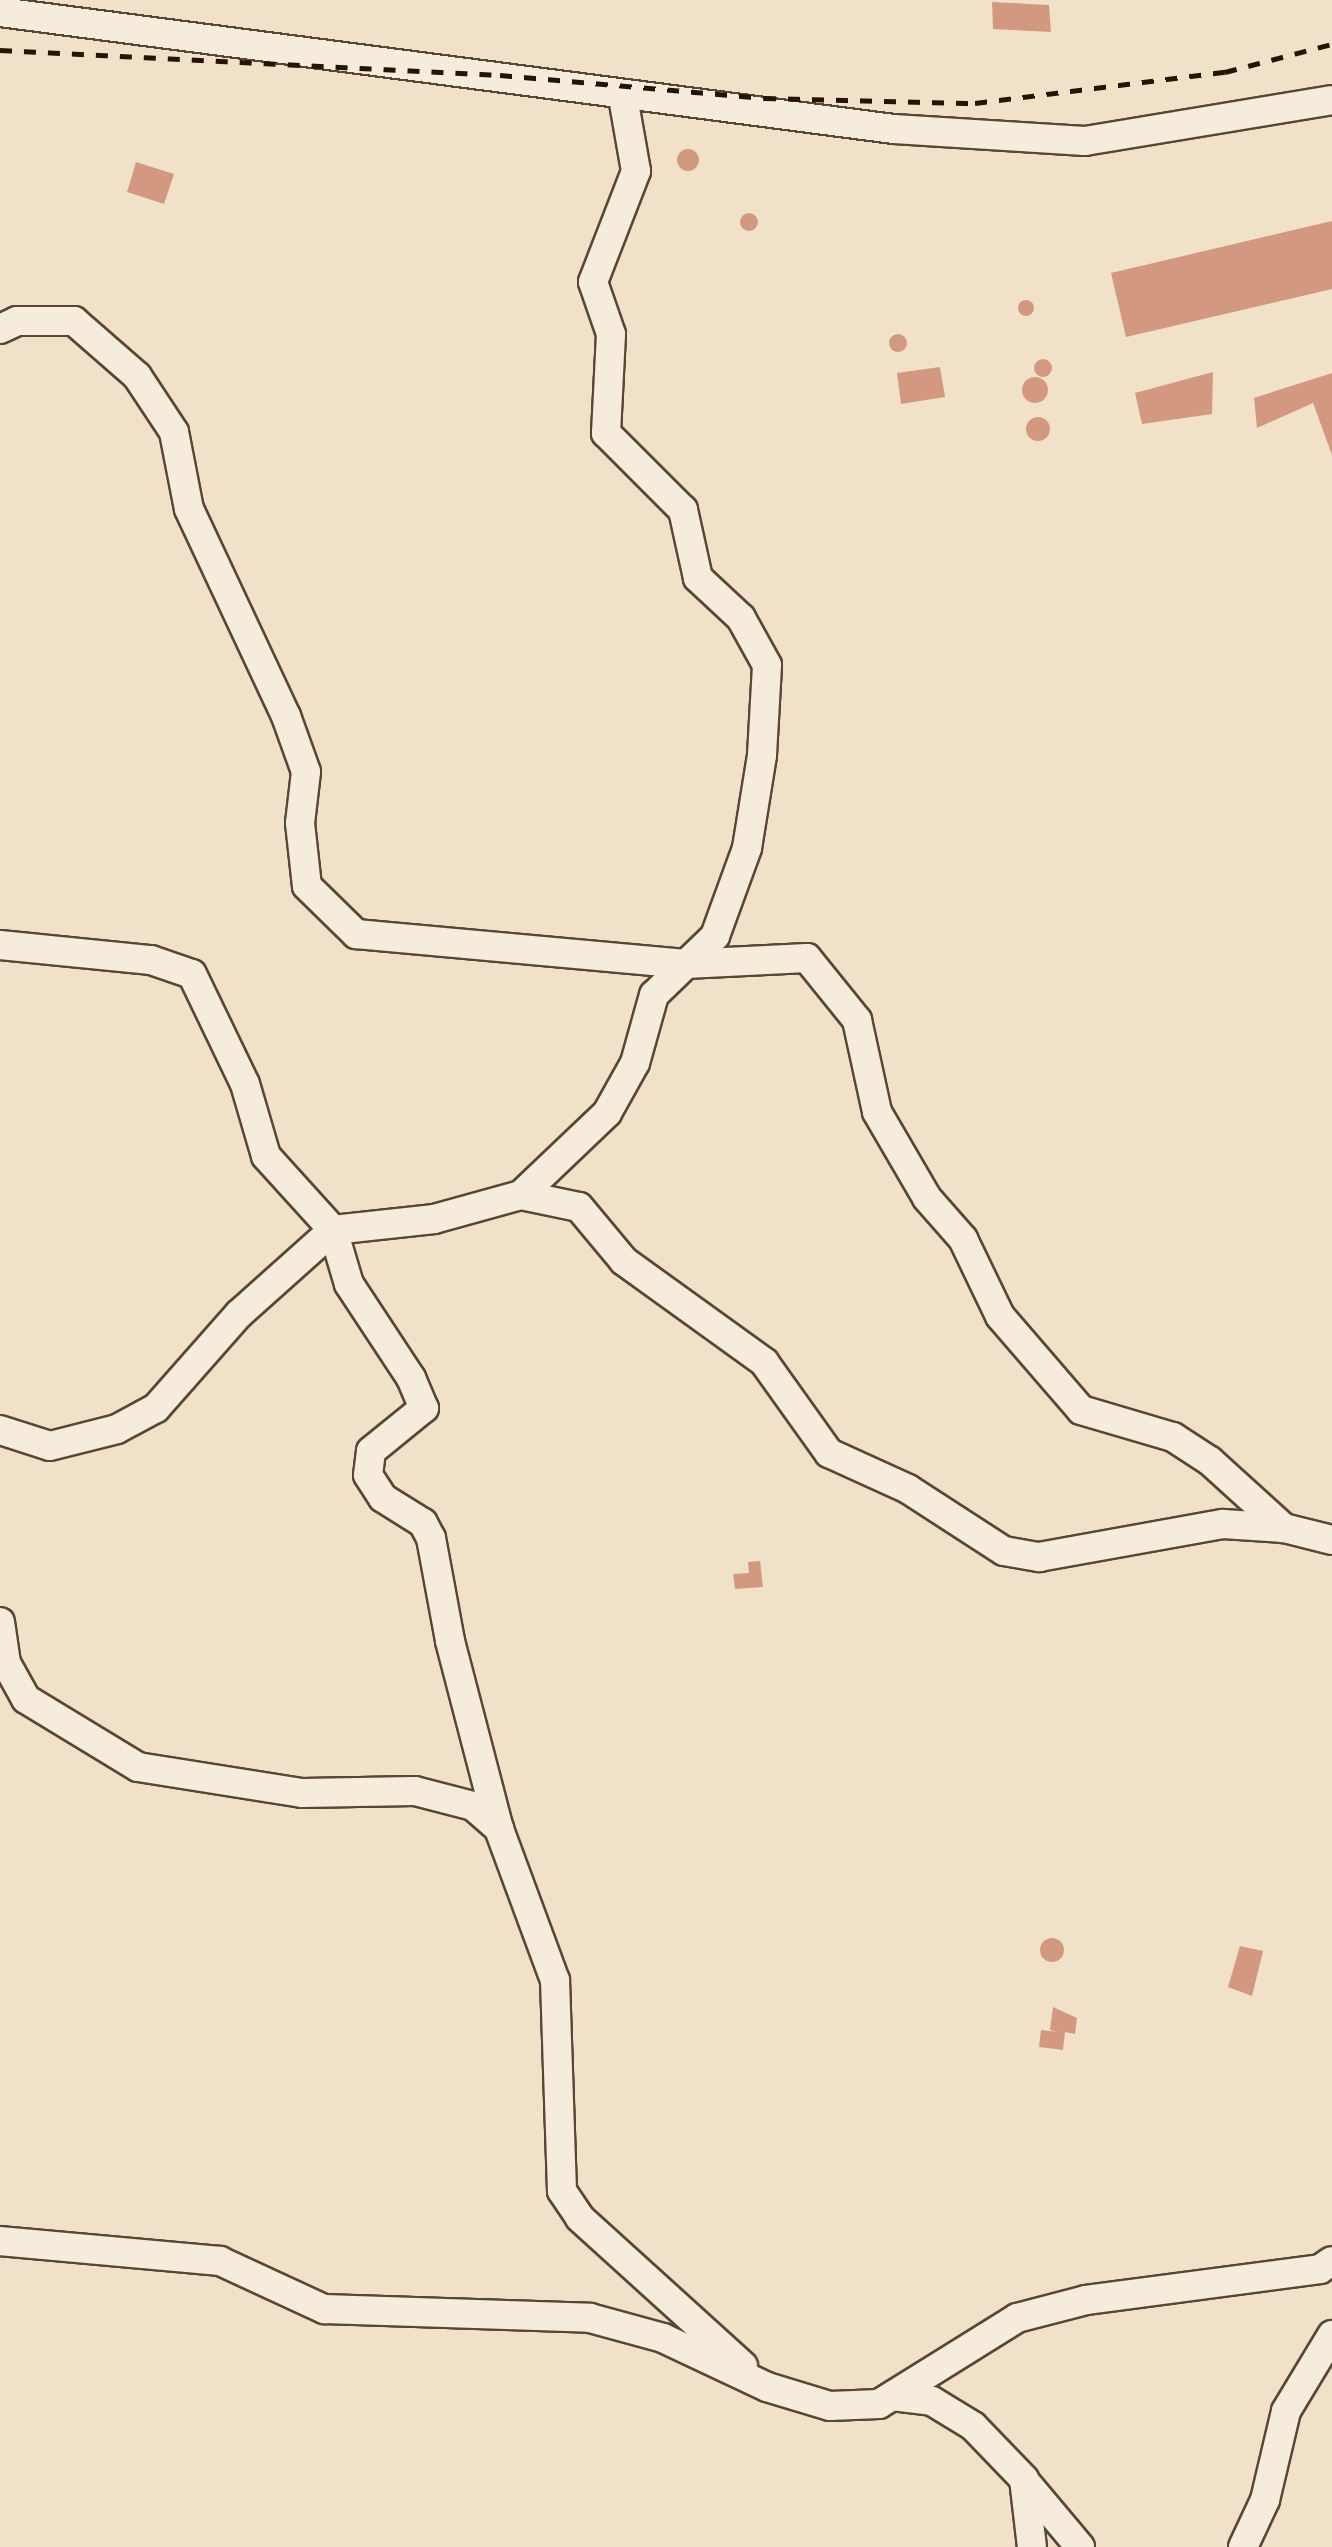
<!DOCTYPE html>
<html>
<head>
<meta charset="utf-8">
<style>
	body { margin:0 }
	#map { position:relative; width:1332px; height:2547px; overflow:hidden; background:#f1e1c9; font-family:Vollkorn,serif }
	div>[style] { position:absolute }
	.building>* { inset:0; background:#d39980 }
	.round { border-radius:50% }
	.roads { filter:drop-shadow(2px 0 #584735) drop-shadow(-2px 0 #584735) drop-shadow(0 2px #584735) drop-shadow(0 -2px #584735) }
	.minor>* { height:28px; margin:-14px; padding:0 14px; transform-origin:14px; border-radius:14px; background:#f6ecdc }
	.rail>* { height:5px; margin-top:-2.5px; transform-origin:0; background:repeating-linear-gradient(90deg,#251404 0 12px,transparent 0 24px) }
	span { translate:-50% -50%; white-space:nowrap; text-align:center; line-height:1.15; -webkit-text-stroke:6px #f6ecdc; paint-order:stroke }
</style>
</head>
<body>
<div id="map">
	<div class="building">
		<i style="clip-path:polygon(992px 2px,1049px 5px,1051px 32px,993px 29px)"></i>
		<i class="round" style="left:677px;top:149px;width:22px;height:22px"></i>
		<i style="clip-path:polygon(136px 162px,174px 174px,164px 204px,127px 192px)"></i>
		<i class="round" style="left:740px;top:213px;width:18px;height:18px"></i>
		<i style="clip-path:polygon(1332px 221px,1332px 289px,1126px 337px,1111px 273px)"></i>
		<i class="round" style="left:1018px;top:300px;width:16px;height:16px"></i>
		<i class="round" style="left:889px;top:334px;width:18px;height:18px"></i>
		<i class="round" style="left:1034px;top:359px;width:18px;height:18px"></i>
		<i style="clip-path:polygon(940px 367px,945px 397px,901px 404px,897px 373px)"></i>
		<i style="clip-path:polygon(1213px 372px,1212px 414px,1142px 424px,1135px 393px)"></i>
		<i style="clip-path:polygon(1332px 373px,1332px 455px,1313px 403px,1257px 428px,1254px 398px)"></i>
		<i class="round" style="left:1022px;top:377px;width:26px;height:26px"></i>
		<i class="round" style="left:1026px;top:417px;width:24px;height:24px"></i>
		<i style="clip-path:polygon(760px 1561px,763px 1587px,735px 1589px,733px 1574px,749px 1573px,748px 1562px)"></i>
		<i class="round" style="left:1040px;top:1938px;width:24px;height:24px"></i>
		<i style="clip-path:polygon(1240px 1946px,1263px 1951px,1252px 1996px,1228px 1987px)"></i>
		<i style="clip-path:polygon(1053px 2007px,1077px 2018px,1075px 2034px,1065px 2032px,1063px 2050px,1039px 2047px,1041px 2030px,1059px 2032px,1050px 2030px)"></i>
	</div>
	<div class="roads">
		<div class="minor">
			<i style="left:0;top:12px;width:902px;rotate:7.46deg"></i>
			<i style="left:894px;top:129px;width:191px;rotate:3.6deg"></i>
			<i style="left:1085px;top:141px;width:250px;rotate:-9.4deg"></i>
			<i style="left:0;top:329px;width:19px;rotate:-25deg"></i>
			<i style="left:17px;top:321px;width:57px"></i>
			<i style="left:74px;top:321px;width:84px;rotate:41.1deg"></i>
			<i style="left:137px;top:376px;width:67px;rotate:56.5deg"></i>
			<i style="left:174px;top:432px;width:78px;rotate:79deg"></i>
			<i style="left:189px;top:509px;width:229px;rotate:64.9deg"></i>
			<i style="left:286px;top:716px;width:59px;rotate:70.3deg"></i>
			<i style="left:306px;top:772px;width:51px;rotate:96.7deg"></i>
			<i style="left:300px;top:823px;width:63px;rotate:83.7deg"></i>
			<i style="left:307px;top:886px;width:69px;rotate:44.4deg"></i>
			<i style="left:356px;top:934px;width:331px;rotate:5.2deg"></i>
			<i style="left:686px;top:964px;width:121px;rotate:-2.8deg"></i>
			<i style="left:807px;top:958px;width:80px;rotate:51.1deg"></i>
			<i style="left:857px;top:1020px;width:94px;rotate:77.7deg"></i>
			<i style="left:877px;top:1112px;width:99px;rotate:59.8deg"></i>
			<i style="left:927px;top:1198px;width:55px;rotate:48.7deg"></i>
			<i style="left:963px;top:1239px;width:85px;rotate:64.3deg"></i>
			<i style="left:1000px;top:1316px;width:124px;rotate:49.2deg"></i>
			<i style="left:1081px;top:1410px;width:96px;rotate:16.4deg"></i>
			<i style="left:1173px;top:1437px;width:44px;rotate:33deg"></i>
			<i style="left:1210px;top:1461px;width:100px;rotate:42.2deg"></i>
			<i style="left:0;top:945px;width:152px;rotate:5.7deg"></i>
			<i style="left:151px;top:960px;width:43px;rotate:18.9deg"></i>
			<i style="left:192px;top:974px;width:122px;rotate:64.3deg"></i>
			<i style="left:245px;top:1084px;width:75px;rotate:73.7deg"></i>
			<i style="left:266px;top:1156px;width:100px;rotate:47.8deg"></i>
			<i style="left:333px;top:1230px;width:102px;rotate:-6.2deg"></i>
			<i style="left:434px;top:1219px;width:90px;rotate:-15.4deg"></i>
			<i style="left:521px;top:1195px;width:59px;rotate:11.7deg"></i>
			<i style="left:579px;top:1207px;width:70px;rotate:50.2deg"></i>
			<i style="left:624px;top:1261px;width:173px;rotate:35.8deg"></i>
			<i style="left:764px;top:1362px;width:112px;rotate:54.5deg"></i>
			<i style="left:829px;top:1453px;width:87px;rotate:24.5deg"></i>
			<i style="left:908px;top:1489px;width:114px;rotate:32.9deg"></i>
			<i style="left:1004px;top:1551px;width:36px;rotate:10deg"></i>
			<i style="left:1039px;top:1557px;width:187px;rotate:-10.2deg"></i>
			<i style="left:1223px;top:1524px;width:61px;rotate:3.8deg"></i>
			<i style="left:1284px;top:1528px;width:49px;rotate:14deg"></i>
			<i style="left:521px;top:1195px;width:119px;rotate:-43.6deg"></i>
			<i style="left:607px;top:1113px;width:57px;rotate:-60.8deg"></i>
			<i style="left:635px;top:1063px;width:71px;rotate:-74.4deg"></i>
			<i style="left:654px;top:995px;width:85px;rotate:-44deg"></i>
			<i style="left:715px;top:936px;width:94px;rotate:-70deg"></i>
			<i style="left:747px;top:848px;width:94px;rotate:-80.8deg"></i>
			<i style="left:762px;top:755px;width:90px;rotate:-86.8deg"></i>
			<i style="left:767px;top:665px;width:54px;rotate:-119deg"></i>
			<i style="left:741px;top:618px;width:59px;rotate:-137.1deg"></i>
			<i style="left:698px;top:578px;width:70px;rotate:-102.4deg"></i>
			<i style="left:683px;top:510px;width:109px;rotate:-135deg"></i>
			<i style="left:606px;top:433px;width:99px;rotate:-87.1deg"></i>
			<i style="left:611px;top:334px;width:55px;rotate:-109.1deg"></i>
			<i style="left:593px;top:282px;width:119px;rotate:-68.8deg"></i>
			<i style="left:636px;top:171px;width:75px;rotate:-100deg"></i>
			<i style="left:0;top:1430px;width:52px;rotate:17.7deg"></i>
			<i style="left:50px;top:1446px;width:69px;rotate:-14.2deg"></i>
			<i style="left:117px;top:1429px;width:44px;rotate:-28.3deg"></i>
			<i style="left:156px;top:1408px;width:125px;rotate:-48.6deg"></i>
			<i style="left:239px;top:1314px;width:126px;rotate:-41.8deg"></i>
			<i style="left:333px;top:1230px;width:56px;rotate:73.5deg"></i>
			<i style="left:349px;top:1284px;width:113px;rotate:56.6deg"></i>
			<i style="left:411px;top:1378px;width:33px;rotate:67deg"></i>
			<i style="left:424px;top:1408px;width:68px;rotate:140.9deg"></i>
			<i style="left:371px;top:1451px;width:24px;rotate:97deg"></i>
			<i style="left:368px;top:1475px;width:27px;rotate:57deg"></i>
			<i style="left:383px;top:1498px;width:47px;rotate:32deg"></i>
			<i style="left:423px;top:1523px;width:17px;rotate:62deg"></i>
			<i style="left:431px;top:1538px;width:105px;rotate:79.5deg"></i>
			<i style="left:450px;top:1641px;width:194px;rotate:75.4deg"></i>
			<i style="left:0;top:1622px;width:41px;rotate:81.7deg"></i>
			<i style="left:6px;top:1663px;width:41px;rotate:60.9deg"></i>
			<i style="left:26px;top:1699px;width:131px;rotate:31.3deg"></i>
			<i style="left:138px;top:1767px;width:166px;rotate:9deg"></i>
			<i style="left:302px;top:1793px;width:113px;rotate:-1deg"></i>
			<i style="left:415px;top:1791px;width:60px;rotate:14.5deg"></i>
			<i style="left:473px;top:1806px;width:35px;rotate:41deg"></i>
			<i style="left:499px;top:1829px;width:161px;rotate:69.7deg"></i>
			<i style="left:555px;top:1980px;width:211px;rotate:88.1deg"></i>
			<i style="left:562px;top:2191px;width:32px;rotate:56deg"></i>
			<i style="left:580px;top:2218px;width:220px;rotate:42.2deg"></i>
			<i style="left:0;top:2241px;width:221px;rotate:5.2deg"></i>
			<i style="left:220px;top:2261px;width:115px;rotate:24.8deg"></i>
			<i style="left:324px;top:2309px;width:266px;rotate:1.9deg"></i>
			<i style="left:590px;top:2318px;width:76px;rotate:15.3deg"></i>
			<i style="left:663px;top:2338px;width:115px;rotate:25.2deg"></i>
			<i style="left:767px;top:2387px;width:66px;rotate:16.8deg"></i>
			<i style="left:830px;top:2406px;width:49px;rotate:-2.3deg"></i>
			<i style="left:879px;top:2404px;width:163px;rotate:-31.9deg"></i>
			<i style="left:1017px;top:2318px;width:71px;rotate:-14.6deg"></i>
			<i style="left:1086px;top:2300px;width:236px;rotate:-7.5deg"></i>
			<i style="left:1320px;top:2269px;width:14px;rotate:-34deg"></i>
			<i style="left:892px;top:2396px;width:40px;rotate:7.1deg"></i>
			<i style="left:932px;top:2401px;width:48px;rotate:31.4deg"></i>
			<i style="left:973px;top:2426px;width:74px;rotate:46.1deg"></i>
			<i style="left:1024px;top:2479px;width:68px;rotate:83.3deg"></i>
			<i style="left:1028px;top:2485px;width:81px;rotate:50deg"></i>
			<i style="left:1243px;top:2547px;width:52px;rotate:-64.9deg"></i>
			<i style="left:1265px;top:2500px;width:91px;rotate:-76.7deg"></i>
			<i style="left:1286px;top:2411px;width:89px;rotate:-58.8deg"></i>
		</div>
	</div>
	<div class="rail">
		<i style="left:0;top:50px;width:501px;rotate:2.86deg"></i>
		<i style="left:500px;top:75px;width:265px;rotate:5deg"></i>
		<i style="left:764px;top:98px;width:211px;rotate:1.4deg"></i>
		<i style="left:975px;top:103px;width:252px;rotate:-7.1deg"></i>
		<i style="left:1225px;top:72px;width:111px;rotate:-14.7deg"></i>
	</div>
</div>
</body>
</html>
